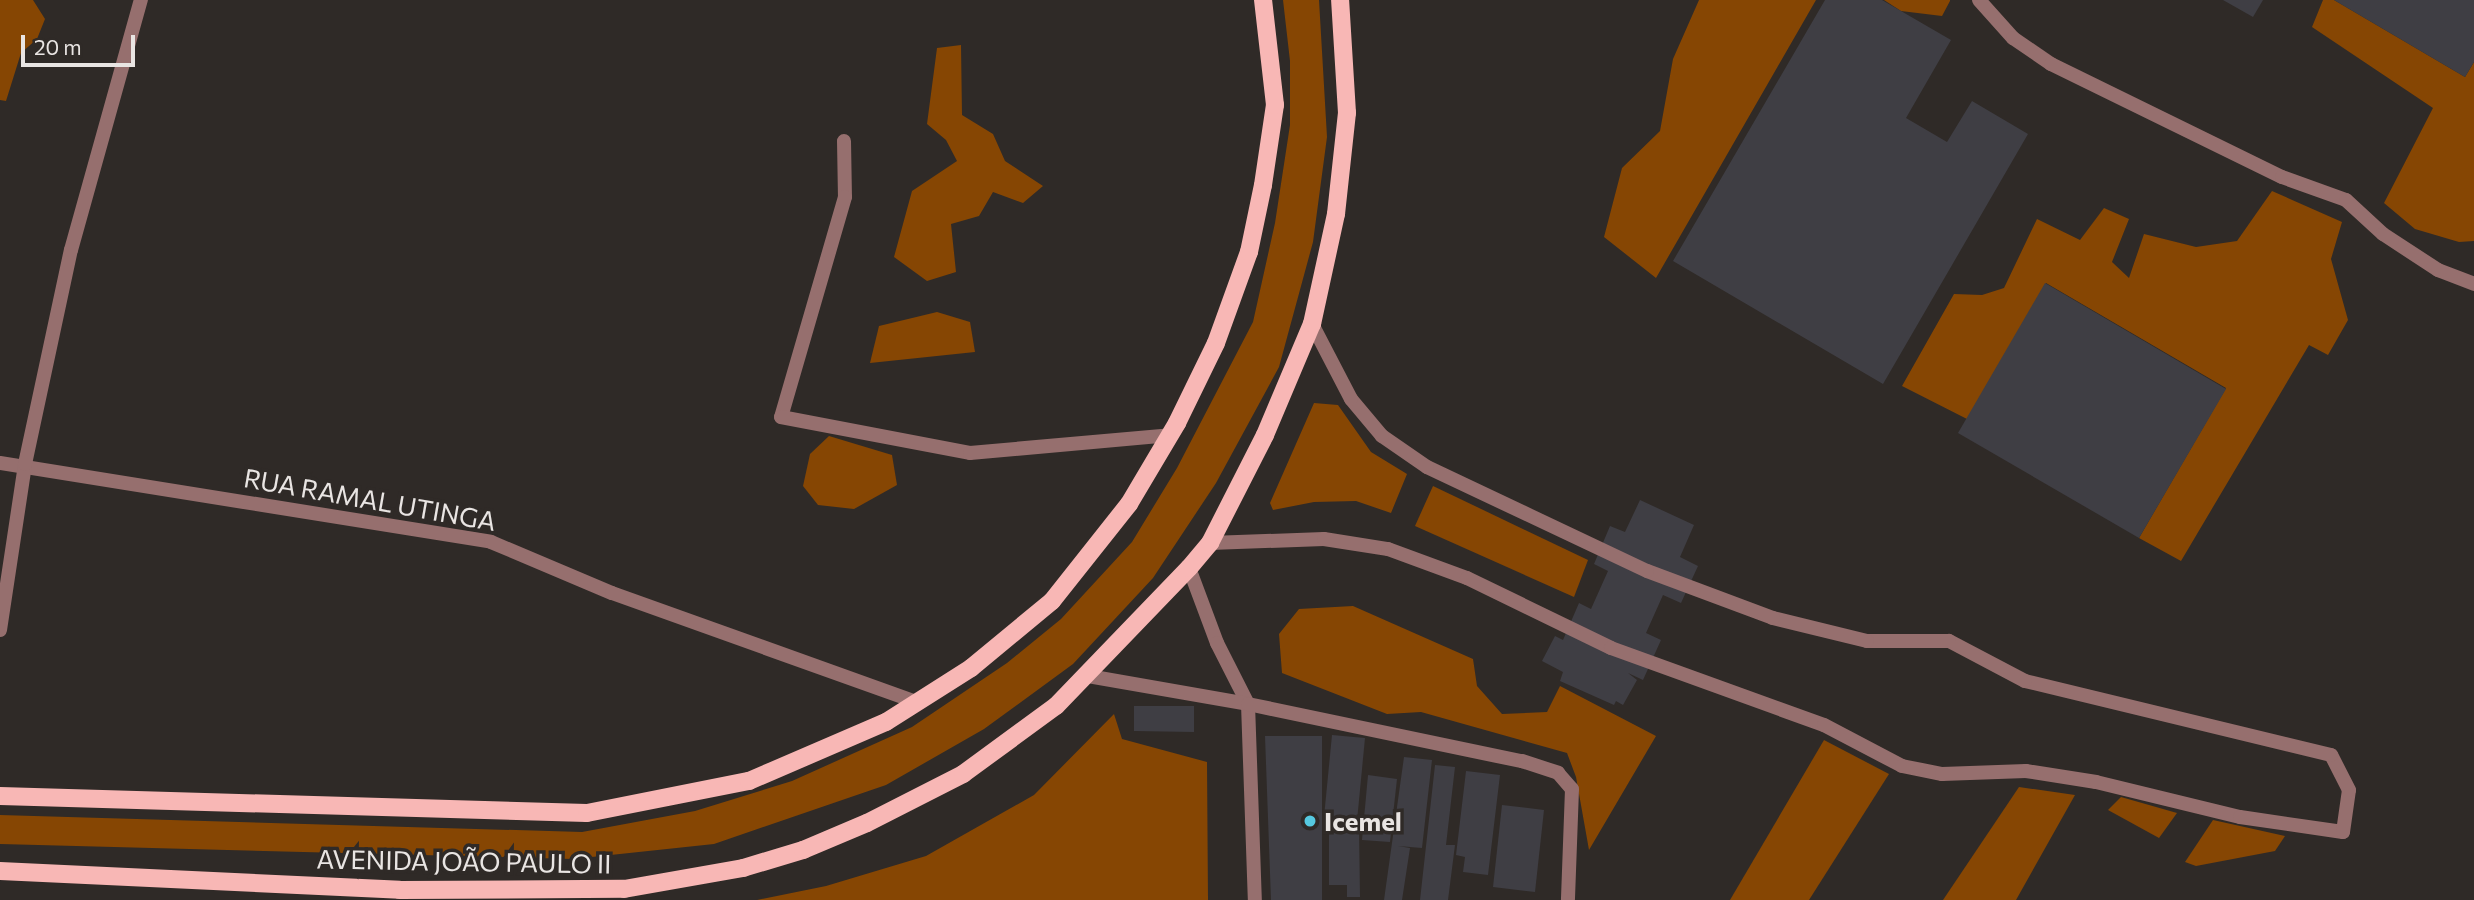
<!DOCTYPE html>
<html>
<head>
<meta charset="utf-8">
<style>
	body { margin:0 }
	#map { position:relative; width:2474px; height:900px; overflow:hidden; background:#2f2a27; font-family:Commissioner,sans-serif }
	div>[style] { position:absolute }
	.forest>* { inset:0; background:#864603 }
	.building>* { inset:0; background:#3f3e44 }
	.service>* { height:14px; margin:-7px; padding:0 7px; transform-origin:7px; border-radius:7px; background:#966f6e }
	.minor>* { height:14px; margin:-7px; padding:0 7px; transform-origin:7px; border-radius:7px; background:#966f6e }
	.primary>* { height:18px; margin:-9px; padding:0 9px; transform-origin:9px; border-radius:9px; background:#f8b7b5 }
	.dots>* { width:19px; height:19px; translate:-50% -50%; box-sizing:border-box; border:4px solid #2f2a27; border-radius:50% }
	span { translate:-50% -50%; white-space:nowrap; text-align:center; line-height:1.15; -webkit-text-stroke:7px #2f2a27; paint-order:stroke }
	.street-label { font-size:26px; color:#e9e5e3 }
	.poi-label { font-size:26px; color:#e9e5e3; font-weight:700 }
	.left { translate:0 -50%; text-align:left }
	.scale { position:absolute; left:21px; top:35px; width:114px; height:32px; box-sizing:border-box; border:4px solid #e9e5e3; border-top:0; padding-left:9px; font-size:21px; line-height:24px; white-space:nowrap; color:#e9e5e3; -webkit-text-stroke:5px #2f2a27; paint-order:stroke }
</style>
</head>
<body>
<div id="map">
	<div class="forest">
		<i style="clip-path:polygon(0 0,33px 0,45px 19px,37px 39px,21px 53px,6px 101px,0 100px)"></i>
		<i style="clip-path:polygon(1283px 0,1319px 0,1327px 137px,1313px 242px,1279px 367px,1216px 483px,1153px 578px,1073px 664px,984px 729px,886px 785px,714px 844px,573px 859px,0 844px,0 815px,582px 832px,695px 811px,792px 781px,912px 727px,1007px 663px,1061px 619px,1132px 542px,1177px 468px,1253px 322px,1275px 223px,1290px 125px,1290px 61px)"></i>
		<i style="clip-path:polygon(1699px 0,1816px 0,1656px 278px,1604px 237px,1622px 168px,1660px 131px,1673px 59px)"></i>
		<i style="clip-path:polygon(1884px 0,1950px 0,1950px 1px,1942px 16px,1901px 11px)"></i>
		<i style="clip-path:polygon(2323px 0,2334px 0,2465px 77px,2474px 62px,2474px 241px,2459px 242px,2415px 229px,2384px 203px,2433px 108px,2312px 27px)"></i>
		<i style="clip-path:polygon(961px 45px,962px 115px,993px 134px,1005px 161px,1043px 186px,1023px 203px,993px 192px,979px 216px,951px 224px,956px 272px,927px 281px,894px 257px,912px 191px,957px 161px,946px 140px,927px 124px,937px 48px)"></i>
		<i style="clip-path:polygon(2272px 191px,2342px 222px,2331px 259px,2348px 320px,2328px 355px,2309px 345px,2181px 561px,2139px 538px,2226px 388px,2046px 283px,1967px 419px,1902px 386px,1954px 294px,1982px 295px,2004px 288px,2037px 219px,2080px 240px,2104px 208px,2129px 219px,2112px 262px,2129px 278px,2144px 234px,2196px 247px,2237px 241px)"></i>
		<i style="clip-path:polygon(937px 312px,970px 322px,975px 352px,870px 363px,879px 326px)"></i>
		<i style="clip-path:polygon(1314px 403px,1338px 405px,1371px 452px,1407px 474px,1391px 513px,1356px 501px,1314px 502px,1273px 510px,1270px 503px)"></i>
		<i style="clip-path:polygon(829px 436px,892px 455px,897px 485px,854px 509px,818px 505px,803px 486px,810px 454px)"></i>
		<i style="clip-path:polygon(1433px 486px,1588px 560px,1574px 597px,1415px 526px)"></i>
		<i style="clip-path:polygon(1353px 606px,1473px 659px,1477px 686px,1502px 714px,1547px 712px,1560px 686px,1656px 736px,1589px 850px,1576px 777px,1567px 753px,1421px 712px,1387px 714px,1282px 673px,1279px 634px,1299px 609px)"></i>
		<i style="clip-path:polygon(1114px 714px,1122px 739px,1207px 762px,1208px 900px,757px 900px,826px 886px,926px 856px,1034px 795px)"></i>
		<i style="clip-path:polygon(1824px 740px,1889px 774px,1809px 900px,1730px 900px)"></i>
		<i style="clip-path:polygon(2019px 787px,2075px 795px,2016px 900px,1943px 900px)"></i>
		<i style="clip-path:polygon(2121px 797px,2177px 813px,2159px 838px,2108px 810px)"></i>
		<i style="clip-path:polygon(2213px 820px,2285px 836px,2275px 851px,2196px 866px,2185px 862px)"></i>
	</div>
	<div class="building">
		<i style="clip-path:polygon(1825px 0,1882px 0,1951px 40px,1906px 118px,1947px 142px,1972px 101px,2028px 134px,1883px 384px,1673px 261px)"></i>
		<i style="clip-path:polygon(2223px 0,2263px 0,2253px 17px)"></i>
		<i style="clip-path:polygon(2334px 0,2474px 0,2474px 62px,2465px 77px)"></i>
		<i style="clip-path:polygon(2045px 283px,2226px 389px,2139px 538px,1958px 433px)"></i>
		<i style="clip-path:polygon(1640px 500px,1694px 525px,1680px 557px,1698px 566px,1681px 603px,1663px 595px,1646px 633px,1661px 640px,1643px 680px,1628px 673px,1637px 680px,1623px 705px,1616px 701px,1614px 705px,1560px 681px,1563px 672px,1542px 661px,1555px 636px,1563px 640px,1579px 603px,1591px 609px,1608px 571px,1594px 564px,1610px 526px,1625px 532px)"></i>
		<i style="clip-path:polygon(1134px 706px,1194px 706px,1194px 732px,1134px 731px)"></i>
		<i style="clip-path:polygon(1332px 735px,1365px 738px,1357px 821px,1324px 817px)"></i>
		<i style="clip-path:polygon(1265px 736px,1322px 736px,1322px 900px,1271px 900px)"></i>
		<i style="clip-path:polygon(1404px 757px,1432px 760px,1422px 848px,1398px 846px,1410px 848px,1402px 900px,1384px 900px)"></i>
		<i style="clip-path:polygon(1435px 765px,1455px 767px,1446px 845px,1455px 845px,1448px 900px,1420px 900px)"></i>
		<i style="clip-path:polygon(1466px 771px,1500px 775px,1488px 875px,1463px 872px,1465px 857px,1456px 855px)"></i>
		<i style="clip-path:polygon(1368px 775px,1397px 779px,1390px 842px,1362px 840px)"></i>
		<i style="clip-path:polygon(1502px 805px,1544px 810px,1535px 892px,1493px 887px)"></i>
		<i style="clip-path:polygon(1329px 827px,1359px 827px,1360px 897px,1347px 897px,1347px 885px,1329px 885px)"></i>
	</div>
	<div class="service">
		<i style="left:1210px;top:543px;width:114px;rotate:-2deg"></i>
		<i style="left:1324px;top:539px;width:65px;rotate:8.9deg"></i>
		<i style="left:1388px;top:549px;width:84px;rotate:20.2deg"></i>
		<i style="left:1467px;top:578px;width:160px;rotate:25.9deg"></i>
		<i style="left:1611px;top:648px;width:226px;rotate:19.9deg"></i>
		<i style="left:1824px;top:725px;width:88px;rotate:27.7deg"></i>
		<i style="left:1902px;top:766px;width:41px;rotate:11.3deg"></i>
		<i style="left:1942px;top:774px;width:84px;rotate:-2deg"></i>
		<i style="left:2026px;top:771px;width:71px;rotate:8.9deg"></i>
		<i style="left:2096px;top:782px;width:148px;rotate:13.7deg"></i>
		<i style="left:2240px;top:817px;width:104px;rotate:8.3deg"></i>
		<i style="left:2343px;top:832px;width:42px;rotate:-81.9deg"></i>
		<i style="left:2349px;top:790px;width:39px;rotate:-117deg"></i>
		<i style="left:2331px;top:755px;width:315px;rotate:-166.4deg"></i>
		<i style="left:2025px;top:681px;width:86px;rotate:-152.2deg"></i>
		<i style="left:1949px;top:641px;width:82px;rotate:180deg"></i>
		<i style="left:1867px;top:641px;width:97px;rotate:-166.3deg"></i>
		<i style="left:1773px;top:618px;width:134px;rotate:-159.5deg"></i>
		<i style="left:1647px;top:571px;width:243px;rotate:-154.7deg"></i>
		<i style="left:1427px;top:467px;width:55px;rotate:-145.4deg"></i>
		<i style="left:1382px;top:436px;width:48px;rotate:-130deg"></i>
		<i style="left:1351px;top:399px;width:85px;rotate:-117.5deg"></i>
	</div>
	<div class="minor">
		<i style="left:1979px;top:0;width:51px;rotate:48.2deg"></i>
		<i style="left:2013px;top:38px;width:46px;rotate:34.4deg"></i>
		<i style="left:2051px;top:64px;width:257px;rotate:26.1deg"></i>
		<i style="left:2282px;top:177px;width:68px;rotate:19.8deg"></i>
		<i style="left:2346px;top:200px;width:50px;rotate:42.6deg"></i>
		<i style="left:2383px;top:234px;width:66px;rotate:33.2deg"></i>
		<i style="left:2438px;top:270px;width:39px;rotate:21deg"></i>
		<i style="left:844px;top:141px;width:56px;rotate:89deg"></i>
		<i style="left:845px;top:197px;width:229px;rotate:106.2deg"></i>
		<i style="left:781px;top:417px;width:192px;rotate:10.8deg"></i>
		<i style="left:970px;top:453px;width:201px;rotate:-5.1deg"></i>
		<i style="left:0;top:463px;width:497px;rotate:9.1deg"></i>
		<i style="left:491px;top:542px;width:131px;rotate:22.9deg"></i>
		<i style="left:612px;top:593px;width:324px;rotate:19.7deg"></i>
		<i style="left:1189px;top:568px;width:80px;rotate:69.5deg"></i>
		<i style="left:1217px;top:643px;width:68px;rotate:63.1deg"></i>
		<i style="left:1248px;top:704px;width:196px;rotate:88deg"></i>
		<i style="left:0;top:630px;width:168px;rotate:-81.4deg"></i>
		<i style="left:25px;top:464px;width:219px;rotate:-77.9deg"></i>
		<i style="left:71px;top:250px;width:260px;rotate:-74.4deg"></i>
		<i style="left:1088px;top:676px;width:162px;rotate:9.9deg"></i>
		<i style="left:1248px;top:704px;width:280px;rotate:11.8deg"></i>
		<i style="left:1522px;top:761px;width:38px;rotate:18deg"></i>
		<i style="left:1558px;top:773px;width:21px;rotate:49deg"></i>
		<i style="left:1572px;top:789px;width:111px;rotate:92.1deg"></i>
	</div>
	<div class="primary">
		<i style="left:0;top:796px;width:587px;rotate:1.66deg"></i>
		<i style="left:587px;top:813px;width:165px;rotate:-11.2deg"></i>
		<i style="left:749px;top:781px;width:149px;rotate:-23.3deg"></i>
		<i style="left:886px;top:722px;width:101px;rotate:-32.4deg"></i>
		<i style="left:971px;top:668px;width:105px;rotate:-39.6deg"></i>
		<i style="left:1052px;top:601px;width:124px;rotate:-51.6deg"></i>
		<i style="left:1129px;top:504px;width:94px;rotate:-59.3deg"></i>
		<i style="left:1177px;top:423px;width:89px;rotate:-64deg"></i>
		<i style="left:1216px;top:343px;width:97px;rotate:-70.1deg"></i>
		<i style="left:1249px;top:252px;width:68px;rotate:-78.2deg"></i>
		<i style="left:1263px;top:185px;width:81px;rotate:-81.5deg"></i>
		<i style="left:1275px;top:105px;width:106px;rotate:-96.5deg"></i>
		<i style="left:0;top:871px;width:400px;rotate:2.7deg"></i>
		<i style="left:400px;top:890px;width:224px;rotate:-0.3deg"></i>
		<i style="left:624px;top:889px;width:121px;rotate:-10deg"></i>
		<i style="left:743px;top:868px;width:63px;rotate:-16.7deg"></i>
		<i style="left:803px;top:850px;width:69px;rotate:-22.9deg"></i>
		<i style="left:867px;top:823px;width:108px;rotate:-27deg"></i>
		<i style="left:963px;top:774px;width:115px;rotate:-36.2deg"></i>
		<i style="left:1056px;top:706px;width:192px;rotate:-46.1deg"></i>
		<i style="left:1189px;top:568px;width:33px;rotate:-50deg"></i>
		<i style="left:1210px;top:543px;width:121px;rotate:-63deg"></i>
		<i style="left:1265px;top:435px;width:121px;rotate:-67.1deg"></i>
		<i style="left:1312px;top:324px;width:113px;rotate:-77.7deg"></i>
		<i style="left:1336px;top:214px;width:102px;rotate:-83.8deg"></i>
		<i style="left:1347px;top:113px;width:113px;rotate:-93.5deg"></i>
	</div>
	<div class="dots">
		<i style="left:1310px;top:821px;background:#56c9e0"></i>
	</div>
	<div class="street-label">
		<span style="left:370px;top:499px;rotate:10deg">RUA RAMAL UTINGA</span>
		<span style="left:464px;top:861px;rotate:1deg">AVENIDA JOÃO PAULO II</span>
	</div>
	<div class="poi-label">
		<span class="left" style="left:1324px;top:821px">Icemel</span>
	</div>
	<div class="scale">20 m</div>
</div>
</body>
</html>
